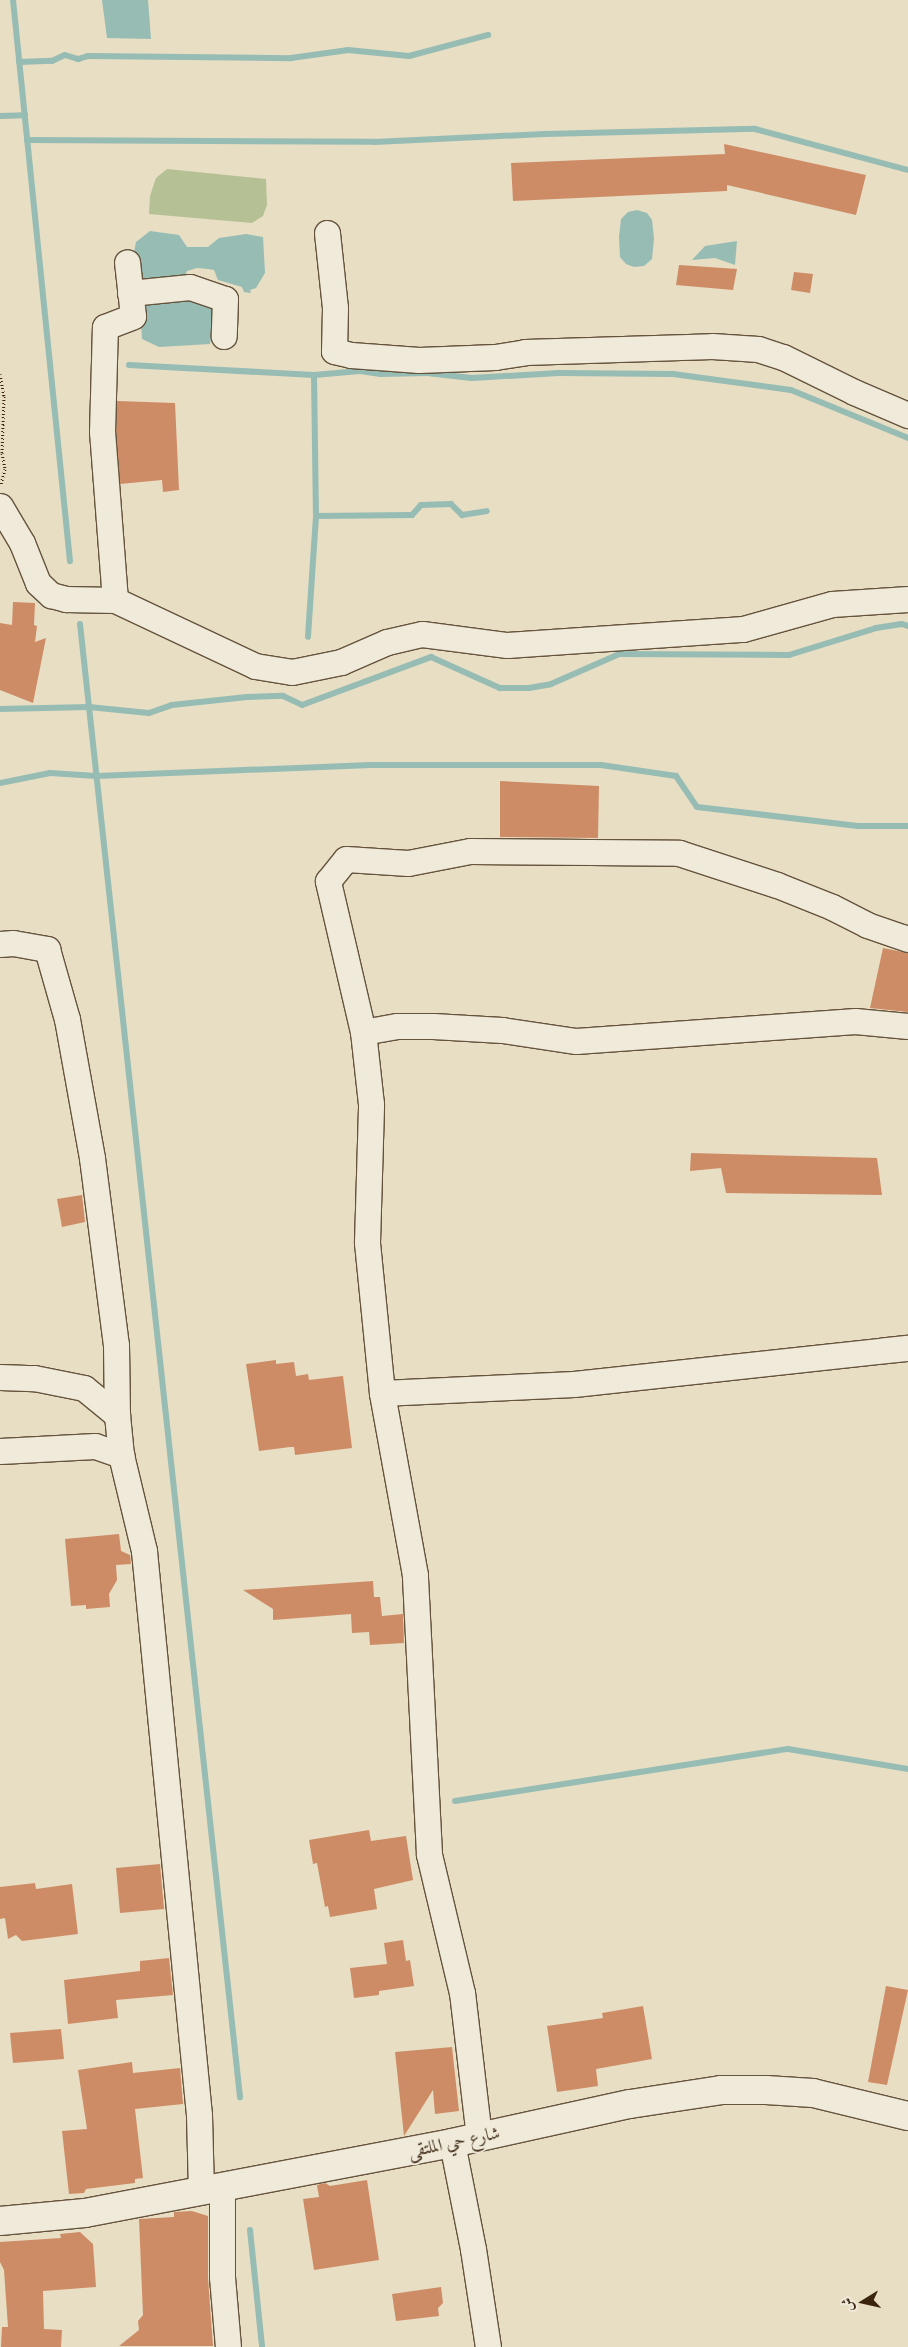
<!DOCTYPE html>
<html>
<head>
<meta charset="utf-8">
<style>
	body { margin:0 }
	#map { position:relative; width:908px; height:2347px; overflow:hidden; background:#e7dec4; font-family:"IM FELL Great Primer",Amiri,serif }
	div>[style] { position:absolute }
	.green>* { inset:0; background:#b5c195 }
	.water>* { inset:0; background:#97bcb4 }
	.stream>* { height:6px; margin:-3px; padding:0 3px; transform-origin:3px; border-radius:3px; background:#97bcb4 }
	.building>* { inset:0; background:#ce8c66 }
	.path>* { height:3px; margin-top:-1.5px; transform-origin:0; background:repeating-linear-gradient(90deg,#3b2510 0 1px,transparent 0 3.5px) }
	.roads { filter:drop-shadow(1px 0 #66533d) drop-shadow(-1px 0 #66533d) drop-shadow(0 1px #66533d) drop-shadow(0 -1px #66533d) }
	.minor>* { height:25px; margin:-12.5px; padding:0 12.5px; transform-origin:12.5px; border-radius:12.5px; background:#efead9 }
	.tertiary>* { height:28px; margin:-14px; padding:0 14px; transform-origin:14px; border-radius:14px; background:#efead9 }
	span { translate:-50% -50%; white-space:nowrap; text-align:center; line-height:1.15; -webkit-text-stroke:4px #efead9; paint-order:stroke }
	.street-label { font-size:18px; color:#3b2510 }
	.north { position:absolute; left:838px; top:2277px; width:50px; height:50px; -webkit-text-stroke:4px #efead9; paint-order:stroke; rotate:260deg; font-size:14px; font-weight:700; line-height:20px; text-align:center; color:#3b2510 }
	.north::after { content:''; display:block; margin:auto; width:18px; height:22px; background:#3b2510; clip-path:polygon(50% 0,100% 100%,50% 72%,0 100%) }
</style>
</head>
<body>
<div id="map">
	<div class="green">
		<i style="clip-path:polygon(167px 169px,266px 179px,267px 205px,263px 216px,252px 223px,149px 214px,150px 196px,156px 178px)"></i>
	</div>
	<div class="water">
		<i style="clip-path:polygon(102px 0,148px 0,151px 39px,107px 38px)"></i>
		<i style="clip-path:polygon(637px 210px,647px 213px,652px 220px,654px 239px,652px 259px,644px 266px,634px 267px,626px 264px,620px 257px,619px 237px,621px 219px,628px 212px)"></i>
		<i style="clip-path:polygon(150px 231px,179px 235px,187px 247px,208px 247px,219px 238px,246px 234px,263px 237px,265px 273px,256px 288px,250px 290px,251px 293px,244px 292px,242px 287px,218px 280px,214px 270px,208px 269px,197px 268px,187px 271px,185px 276px,136px 281px,132px 262px,136px 242px)"></i>
		<i style="clip-path:polygon(737px 241px,735px 265px,715px 258px,692px 260px,705px 246px)"></i>
		<i style="clip-path:polygon(201px 295px,217px 309px,210px 344px,159px 347px,142px 339px,141px 321px,146px 303px)"></i>
	</div>
	<div class="stream">
		<i style="left:13px;top:0;width:564px;rotate:84.2deg"></i>
		<i style="left:19px;top:62px;width:33px;rotate:-2deg"></i>
		<i style="left:52px;top:61px;width:14px;rotate:-25deg"></i>
		<i style="left:65px;top:55px;width:14px;rotate:17deg"></i>
		<i style="left:78px;top:59px;width:10px;rotate:-17deg"></i>
		<i style="left:88px;top:56px;width:203px;rotate:0.6deg"></i>
		<i style="left:291px;top:58px;width:58px;rotate:-8deg"></i>
		<i style="left:348px;top:50px;width:61px;rotate:5.6deg"></i>
		<i style="left:409px;top:56px;width:82px;rotate:-14.9deg"></i>
		<i style="left:0;top:116px;width:25px;rotate:-2deg"></i>
		<i style="left:27px;top:140px;width:347px;rotate:0.3deg"></i>
		<i style="left:374px;top:142px;width:171px;rotate:-2.7deg"></i>
		<i style="left:545px;top:134px;width:210px;rotate:-1.4deg"></i>
		<i style="left:755px;top:129px;width:158px;rotate:15deg"></i>
		<i style="left:129px;top:365px;width:185px;rotate:3.1deg"></i>
		<i style="left:314px;top:375px;width:141px;rotate:89.2deg"></i>
		<i style="left:316px;top:516px;width:121px;rotate:93.8deg"></i>
		<i style="left:314px;top:375px;width:46px;rotate:-5deg"></i>
		<i style="left:360px;top:371px;width:21px;rotate:8deg"></i>
		<i style="left:381px;top:374px;width:46px;rotate:-1.2deg"></i>
		<i style="left:427px;top:373px;width:45px;rotate:6.3deg"></i>
		<i style="left:472px;top:378px;width:87px;rotate:-3.3deg"></i>
		<i style="left:559px;top:373px;width:114px;rotate:0.5deg"></i>
		<i style="left:673px;top:374px;width:119px;rotate:7.7deg"></i>
		<i style="left:791px;top:390px;width:126px;rotate:22.3deg"></i>
		<i style="left:316px;top:516px;width:96px;rotate:-0.6deg"></i>
		<i style="left:412px;top:515px;width:13px;rotate:-48deg"></i>
		<i style="left:421px;top:505px;width:30px;rotate:-2deg"></i>
		<i style="left:451px;top:504px;width:16px;rotate:45deg"></i>
		<i style="left:462px;top:515px;width:25px;rotate:-9deg"></i>
		<i style="left:80px;top:624px;width:1482px;rotate:83.8deg"></i>
		<i style="left:0;top:709px;width:89px;rotate:-1.3deg"></i>
		<i style="left:89px;top:707px;width:60px;rotate:5.7deg"></i>
		<i style="left:149px;top:713px;width:24px;rotate:-19deg"></i>
		<i style="left:172px;top:705px;width:75px;rotate:-6.1deg"></i>
		<i style="left:247px;top:697px;width:36px;rotate:-2deg"></i>
		<i style="left:283px;top:696px;width:21px;rotate:25deg"></i>
		<i style="left:302px;top:705px;width:138px;rotate:-20.4deg"></i>
		<i style="left:431px;top:657px;width:76px;rotate:24.2deg"></i>
		<i style="left:500px;top:688px;width:29px"></i>
		<i style="left:529px;top:688px;width:22px;rotate:-10deg"></i>
		<i style="left:551px;top:684px;width:74px;rotate:-23.8deg"></i>
		<i style="left:619px;top:654px;width:170px;rotate:0.3deg"></i>
		<i style="left:789px;top:655px;width:91px;rotate:-17.2deg"></i>
		<i style="left:876px;top:628px;width:26px;rotate:-9deg"></i>
		<i style="left:902px;top:624px;width:6px;rotate:18deg"></i>
		<i style="left:0;top:783px;width:51px;rotate:-11.3deg"></i>
		<i style="left:50px;top:773px;width:47px;rotate:3.7deg"></i>
		<i style="left:97px;top:776px;width:274px;rotate:-2.3deg"></i>
		<i style="left:371px;top:765px;width:230px"></i>
		<i style="left:601px;top:765px;width:76px;rotate:8.3deg"></i>
		<i style="left:676px;top:776px;width:37px;rotate:56deg"></i>
		<i style="left:697px;top:807px;width:162px;rotate:6.7deg"></i>
		<i style="left:858px;top:826px;width:50px"></i>
		<i style="left:455px;top:1801px;width:337px;rotate:-8.9deg"></i>
		<i style="left:788px;top:1749px;width:122px;rotate:9.5deg"></i>
		<i style="left:250px;top:2230px;width:118px;rotate:84.1deg"></i>
	</div>
	<div class="building">
		<i style="clip-path:polygon(724px 144px,866px 175px,856px 215px,727px 185px,727px 191px,513px 201px,511px 163px,725px 154px)"></i>
		<i style="clip-path:polygon(679px 265px,737px 269px,733px 290px,676px 285px)"></i>
		<i style="clip-path:polygon(794px 272px,813px 274px,810px 293px,791px 290px)"></i>
		<i style="clip-path:polygon(117px 401px,175px 403px,179px 490px,163px 492px,162px 480px,120px 484px,116px 432px)"></i>
		<i style="clip-path:polygon(13px 602px,35px 603px,34px 625px,37px 626px,35px 642px,46px 638px,33px 703px,0 690px,0 623px,12px 625px)"></i>
		<i style="clip-path:polygon(500px 781px,599px 786px,598px 838px,500px 837px)"></i>
		<i style="clip-path:polygon(883px 948px,908px 953px,908px 1012px,870px 1008px)"></i>
		<i style="clip-path:polygon(691px 1153px,877px 1158px,882px 1195px,726px 1193px,721px 1168px,690px 1171px)"></i>
		<i style="clip-path:polygon(82px 1195px,85px 1222px,62px 1227px,57px 1199px)"></i>
		<i style="clip-path:polygon(276px 1360px,276px 1364px,294px 1362px,296px 1376px,308px 1374px,309px 1380px,343px 1376px,352px 1448px,295px 1455px,294px 1447px,290px 1447px,259px 1451px,246px 1364px)"></i>
		<i style="clip-path:polygon(119px 1534px,121px 1551px,130px 1555px,131px 1564px,116px 1565px,117px 1580px,109px 1594px,110px 1607px,86px 1609px,86px 1605px,71px 1606px,65px 1539px)"></i>
		<i style="clip-path:polygon(373px 1581px,374px 1597px,380px 1597px,382px 1616px,403px 1614px,404px 1643px,370px 1645px,369px 1632px,352px 1633px,351px 1614px,273px 1620px,273px 1609px,243px 1590px)"></i>
		<i style="clip-path:polygon(369px 1830px,371px 1841px,406px 1836px,413px 1880px,374px 1889px,377px 1909px,330px 1917px,328px 1906px,325px 1907px,317px 1863px,313px 1864px,309px 1840px)"></i>
		<i style="clip-path:polygon(160px 1864px,164px 1909px,120px 1913px,116px 1868px)"></i>
		<i style="clip-path:polygon(35px 1883px,36px 1889px,72px 1884px,78px 1934px,22px 1941px,16px 1935px,8px 1939px,5px 1918px,0 1919px,0 1887px)"></i>
		<i style="clip-path:polygon(403px 1940px,406px 1961px,410px 1960px,414px 1986px,379px 1991px,379px 1995px,354px 1998px,350px 1968px,387px 1964px,384px 1943px)"></i>
		<i style="clip-path:polygon(169px 1958px,173px 1995px,116px 2000px,118px 2018px,68px 2024px,64px 1980px,140px 1971px,140px 1961px)"></i>
		<i style="clip-path:polygon(886px 1986px,908px 1990px,887px 2085px,868px 2082px)"></i>
		<i style="clip-path:polygon(643px 2006px,652px 2059px,596px 2069px,598px 2086px,557px 2092px,547px 2026px,603px 2018px,602px 2013px)"></i>
		<i style="clip-path:polygon(61px 2029px,64px 2059px,13px 2063px,10px 2033px)"></i>
		<i style="clip-path:polygon(452px 2047px,459px 2111px,435px 2114px,433px 2090px,404px 2136px,395px 2052px)"></i>
		<i style="clip-path:polygon(132px 2062px,133px 2073px,180px 2068px,183px 2104px,135px 2109px,143px 2178px,135px 2179px,135px 2183px,86px 2189px,84px 2193px,69px 2194px,62px 2131px,87px 2129px,78px 2070px)"></i>
		<i style="clip-path:polygon(367px 2180px,379px 2260px,314px 2270px,303px 2199px,319px 2197px,317px 2185px,325px 2183px,330px 2186px)"></i>
		<i style="clip-path:polygon(192px 2211px,208px 2216px,208px 2278px,213px 2346px,119px 2346px,139px 2330px,138px 2321px,143px 2315px,139px 2219px,174px 2217px,174px 2212px)"></i>
		<i style="clip-path:polygon(80px 2232px,93px 2244px,96px 2287px,43px 2291px,44px 2329px,62px 2330px,61px 2347px,1px 2347px,2px 2327px,8px 2327px,4px 2270px,0 2262px,0 2242px,61px 2238px,60px 2234px)"></i>
		<i style="clip-path:polygon(441px 2287px,443px 2303px,438px 2308px,439px 2316px,396px 2321px,392px 2294px)"></i>
	</div>
	<div class="path">
		<i style="left:0;top:374px;width:22px;rotate:80deg"></i>
		<i style="left:4px;top:396px;width:57px;rotate:92deg"></i>
		<i style="left:2px;top:453px;width:16px;rotate:79deg"></i>
		<i style="left:5px;top:469px;width:16px;rotate:105deg"></i>
	</div>
	<div class="roads">
		<div class="minor">
			<i style="left:327px;top:233px;width:75px;rotate:83.9deg"></i>
			<i style="left:335px;top:308px;width:43px;rotate:91.3deg"></i>
			<i style="left:334px;top:351px;width:17px;rotate:13deg"></i>
			<i style="left:351px;top:355px;width:68px;rotate:4.2deg"></i>
			<i style="left:419px;top:360px;width:76px;rotate:-2.3deg"></i>
			<i style="left:495px;top:357px;width:30px;rotate:-9deg"></i>
			<i style="left:525px;top:352px;width:187px;rotate:-1.8deg"></i>
			<i style="left:712px;top:346px;width:46px;rotate:3.7deg"></i>
			<i style="left:758px;top:349px;width:26px;rotate:18deg"></i>
			<i style="left:783px;top:357px;width:79px;rotate:26.2deg"></i>
			<i style="left:854px;top:392px;width:59px;rotate:23.1deg"></i>
			<i style="left:130px;top:293px;width:60px;rotate:-5.7deg"></i>
			<i style="left:190px;top:287px;width:37px;rotate:19deg"></i>
			<i style="left:225px;top:299px;width:37px;rotate:92deg"></i>
			<i style="left:0;top:506px;width:43px;rotate:59.3deg"></i>
			<i style="left:22px;top:543px;width:43px;rotate:68.2deg"></i>
			<i style="left:38px;top:583px;width:18px;rotate:43deg"></i>
			<i style="left:51px;top:595px;width:16px;rotate:15deg"></i>
			<i style="left:66px;top:599px;width:49px;rotate:1.2deg"></i>
			<i style="left:115px;top:600px;width:155px;rotate:25.2deg"></i>
			<i style="left:255px;top:666px;width:37px;rotate:9deg"></i>
			<i style="left:292px;top:672px;width:50px;rotate:-11.5deg"></i>
			<i style="left:341px;top:662px;width:50px;rotate:-23.5deg"></i>
			<i style="left:387px;top:642px;width:36px;rotate:-13deg"></i>
			<i style="left:422px;top:634px;width:86px;rotate:7.4deg"></i>
			<i style="left:507px;top:645px;width:237px;rotate:-3.9deg"></i>
			<i style="left:743px;top:629px;width:92px;rotate:-15.7deg"></i>
			<i style="left:832px;top:604px;width:76px;rotate:-3.8deg"></i>
			<i style="left:115px;top:600px;width:169px;rotate:-94.4deg"></i>
			<i style="left:102px;top:432px;width:105px;rotate:-88.4deg"></i>
			<i style="left:105px;top:327px;width:30px;rotate:-21deg"></i>
			<i style="left:133px;top:316px;width:54px;rotate:-96.3deg"></i>
			<i style="left:0;top:944px;width:13px;rotate:-4deg"></i>
			<i style="left:13px;top:943px;width:35px;rotate:10deg"></i>
			<i style="left:47px;top:949px;width:73px;rotate:74.1deg"></i>
			<i style="left:67px;top:1019px;width:141px;rotate:79.8deg"></i>
			<i style="left:92px;top:1158px;width:189px;rotate:82.7deg"></i>
			<i style="left:116px;top:1345px;width:70px;rotate:89.2deg"></i>
			<i style="left:117px;top:1415px;width:40px;rotate:84.3deg"></i>
			<i style="left:121px;top:1455px;width:99px;rotate:76.5deg"></i>
			<i style="left:144px;top:1551px;width:567px;rotate:84.43deg"></i>
			<i style="left:199px;top:2115px;width:76px;rotate:88.5deg"></i>
			<i style="left:363px;top:1032px;width:155px;rotate:-103.1deg"></i>
			<i style="left:328px;top:881px;width:28px;rotate:-51deg"></i>
			<i style="left:346px;top:859px;width:62px;rotate:3.7deg"></i>
			<i style="left:408px;top:863px;width:63px;rotate:-11deg"></i>
			<i style="left:470px;top:851px;width:209px;rotate:0.5deg"></i>
			<i style="left:679px;top:853px;width:103px;rotate:18.1deg"></i>
			<i style="left:777px;top:885px;width:59px;rotate:21.8deg"></i>
			<i style="left:832px;top:907px;width:39px;rotate:27deg"></i>
			<i style="left:867px;top:925px;width:43px;rotate:18.9deg"></i>
			<i style="left:0;top:1377px;width:34px;rotate:2deg"></i>
			<i style="left:34px;top:1378px;width:51px;rotate:11.3deg"></i>
			<i style="left:84px;top:1388px;width:43px;rotate:39.3deg"></i>
			<i style="left:382px;top:1393px;width:192px;rotate:-2.7deg"></i>
			<i style="left:574px;top:1384px;width:336px;rotate:-6.2deg"></i>
			<i style="left:0;top:1451px;width:95px;rotate:-3deg"></i>
			<i style="left:95px;top:1446px;width:28px;rotate:19deg"></i>
			<i style="left:479px;top:2137px;width:145px;rotate:-96.7deg"></i>
			<i style="left:462px;top:1993px;width:143px;rotate:-103.4deg"></i>
			<i style="left:429px;top:1854px;width:279px;rotate:-92.9deg"></i>
			<i style="left:415px;top:1575px;width:185px;rotate:-100.3deg"></i>
			<i style="left:382px;top:1393px;width:152px;rotate:-95.7deg"></i>
			<i style="left:367px;top:1242px;width:138px;rotate:-88.3deg"></i>
			<i style="left:371px;top:1104px;width:72px;rotate:-96.3deg"></i>
			<i style="left:363px;top:1032px;width:35px;rotate:-10deg"></i>
			<i style="left:397px;top:1026px;width:36px"></i>
			<i style="left:433px;top:1026px;width:69px;rotate:3.3deg"></i>
			<i style="left:502px;top:1030px;width:75px;rotate:8.5deg"></i>
			<i style="left:576px;top:1041px;width:280px;rotate:-4.1deg"></i>
			<i style="left:855px;top:1021px;width:53px;rotate:5.4deg"></i>
			<i style="left:452px;top:2143px;width:108px;rotate:78.8deg"></i>
			<i style="left:473px;top:2249px;width:99px;rotate:81.3deg"></i>
			<i style="left:222px;top:2187px;width:90px;rotate:90deg"></i>
			<i style="left:222px;top:2277px;width:70px;rotate:85.1deg"></i>
		</div>
		<div class="tertiary">
			<i style="left:0;top:2221px;width:85px;rotate:-5.4deg"></i>
			<i style="left:85px;top:2213px;width:374px;rotate:-10.8deg"></i>
			<i style="left:452px;top:2143px;width:182px;rotate:-12.4deg"></i>
			<i style="left:630px;top:2104px;width:92px;rotate:-8.7deg"></i>
			<i style="left:721px;top:2090px;width:45px"></i>
			<i style="left:766px;top:2090px;width:47px;rotate:3.7deg"></i>
			<i style="left:813px;top:2093px;width:98px;rotate:13.6deg"></i>
		</div>
	</div>
	<div class="street-label">
		<span style="left:454px;top:2142px;rotate:-12deg">شارع حي الملتقى</span>
	</div>
	<div class="north">ش</div>
</div>
</body>
</html>
